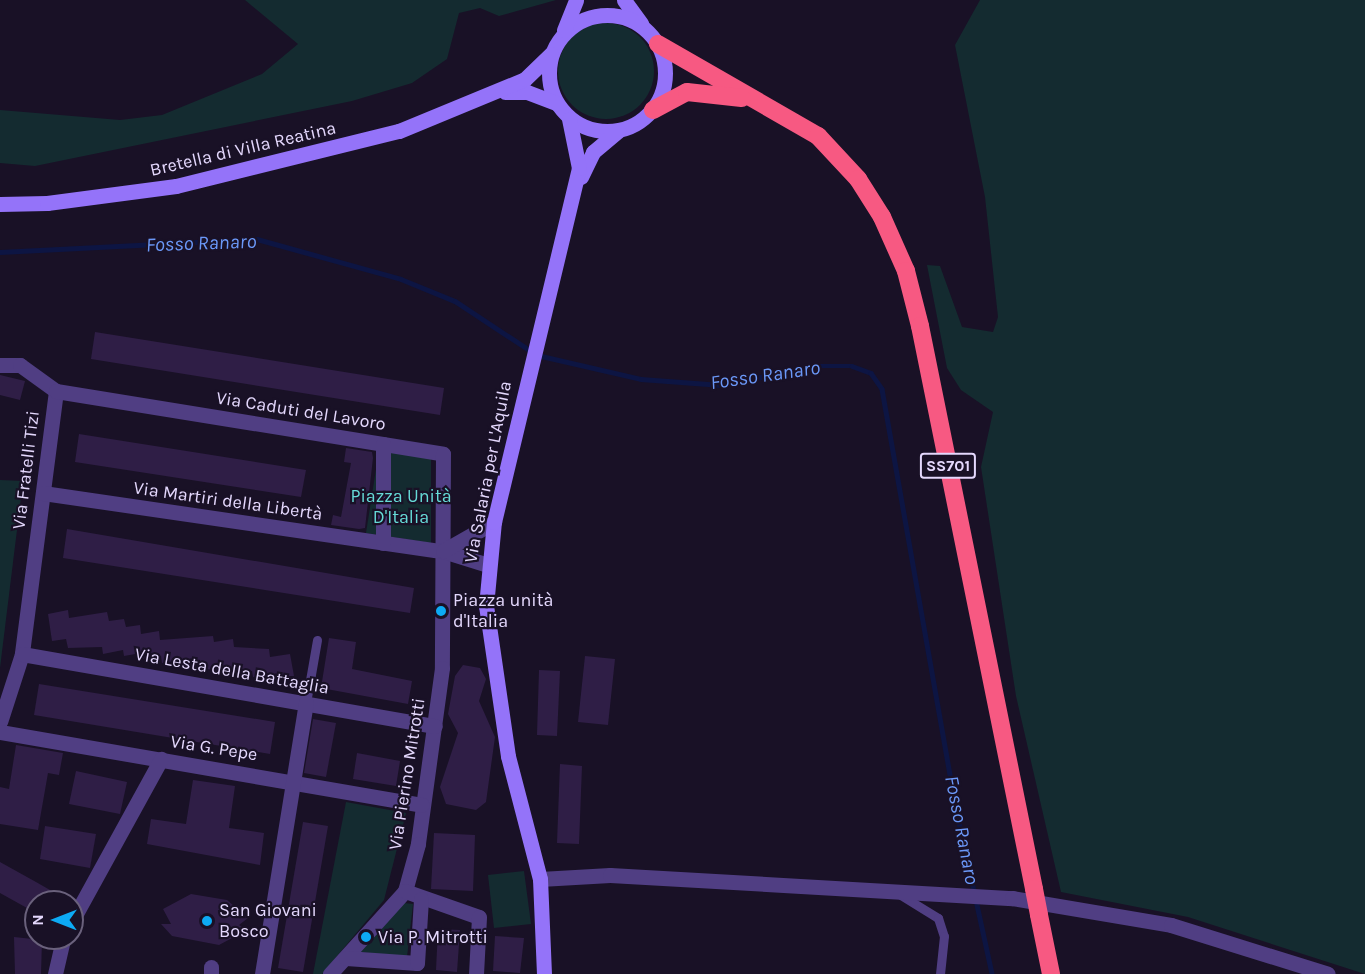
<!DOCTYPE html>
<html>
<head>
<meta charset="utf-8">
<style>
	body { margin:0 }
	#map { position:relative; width:1365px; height:974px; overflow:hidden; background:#191126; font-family:Karla,sans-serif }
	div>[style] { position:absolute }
	.green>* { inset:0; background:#142b30 }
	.round { border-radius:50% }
	.stream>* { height:4.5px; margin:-2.25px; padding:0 2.25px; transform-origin:2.25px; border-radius:2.25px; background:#0d1543 }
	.building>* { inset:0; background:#2f1e46 }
	.lane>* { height:9px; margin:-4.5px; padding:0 4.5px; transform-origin:4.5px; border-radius:4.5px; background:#503e83 }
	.street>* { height:15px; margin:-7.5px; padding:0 7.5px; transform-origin:7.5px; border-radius:7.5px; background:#503e83 }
	.secondary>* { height:15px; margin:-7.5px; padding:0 7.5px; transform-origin:7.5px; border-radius:7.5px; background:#9473f9 }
	.secondary>.ring { margin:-7.5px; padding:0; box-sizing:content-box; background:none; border:15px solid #9473f9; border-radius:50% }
	.highway>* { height:18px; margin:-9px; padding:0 9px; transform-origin:9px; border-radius:9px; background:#f75982 }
	.highway-bridge>* { height:18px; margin:-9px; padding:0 9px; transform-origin:9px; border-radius:9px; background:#f75982 }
	.dots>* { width:16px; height:16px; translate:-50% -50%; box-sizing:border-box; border:3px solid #191126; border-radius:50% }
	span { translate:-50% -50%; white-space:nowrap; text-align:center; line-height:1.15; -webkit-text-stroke:4.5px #191126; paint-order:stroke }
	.shield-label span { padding:2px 4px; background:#191126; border:2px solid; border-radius:4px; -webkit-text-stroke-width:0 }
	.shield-label { font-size:16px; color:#e4d8fd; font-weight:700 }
	.street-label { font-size:18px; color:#e4d8fd }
	.park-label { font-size:18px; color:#66dbd7 }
	.poi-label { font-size:18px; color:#e4d8fd }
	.left { translate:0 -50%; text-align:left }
	.water-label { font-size:20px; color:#6b98f8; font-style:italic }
	.north { position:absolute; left:24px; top:890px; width:60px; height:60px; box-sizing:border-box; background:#191126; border:2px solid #6a617c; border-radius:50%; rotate:270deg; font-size:16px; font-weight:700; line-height:24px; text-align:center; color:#e4d8fd }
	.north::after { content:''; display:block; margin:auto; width:21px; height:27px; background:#0daaf4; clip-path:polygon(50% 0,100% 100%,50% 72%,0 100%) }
</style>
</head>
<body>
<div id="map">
	<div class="green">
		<i style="clip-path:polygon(245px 0,556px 0,499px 16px,480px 8px,459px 13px,447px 59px,412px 83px,352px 101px,35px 166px,0 163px,0 110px,120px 120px,162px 115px,262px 74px,298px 44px)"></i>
		<i style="clip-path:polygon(980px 0,1365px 0,1365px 974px,1188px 917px,1061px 892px,1016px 696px,981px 467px,993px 412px,961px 390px,947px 368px,927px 265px,940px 266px,962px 327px,993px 332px,998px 317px,985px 197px,955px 45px)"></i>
		<i class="round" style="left:558px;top:23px;width:96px;height:96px"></i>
		<i style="clip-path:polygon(379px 450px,431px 457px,431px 543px,366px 533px)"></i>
		<i style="clip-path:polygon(0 480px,23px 481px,0 668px)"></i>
		<i style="clip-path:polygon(346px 802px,406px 813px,384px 900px,322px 974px,313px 974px)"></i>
		<i style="clip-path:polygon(524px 871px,531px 924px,494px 928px,488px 875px)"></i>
		<i style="clip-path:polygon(404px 903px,413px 904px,407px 957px,361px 952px)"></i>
	</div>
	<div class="stream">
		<i style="left:0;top:252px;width:257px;rotate:-2.9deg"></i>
		<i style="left:257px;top:239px;width:149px;rotate:15.5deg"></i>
		<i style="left:401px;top:279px;width:58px;rotate:22.2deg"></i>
		<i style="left:455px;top:301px;width:98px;rotate:33.4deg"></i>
		<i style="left:537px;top:355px;width:107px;rotate:13deg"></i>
		<i style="left:641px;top:379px;width:80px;rotate:4.3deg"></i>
		<i style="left:721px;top:385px;width:96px;rotate:-11.4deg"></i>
		<i style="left:815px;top:366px;width:37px"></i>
		<i style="left:852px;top:366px;width:20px;rotate:20deg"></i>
		<i style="left:871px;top:373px;width:19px;rotate:55deg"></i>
		<i style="left:882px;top:389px;width:431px;rotate:80deg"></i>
		<i style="left:957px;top:813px;width:165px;rotate:77.7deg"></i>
	</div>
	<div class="building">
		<i style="clip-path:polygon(95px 332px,444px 388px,440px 415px,91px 359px)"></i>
		<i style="clip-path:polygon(0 375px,25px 381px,20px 400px,0 395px)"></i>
		<i style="clip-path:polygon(79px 434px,306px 470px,301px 497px,75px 462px)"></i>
		<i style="clip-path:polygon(346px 448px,372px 452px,373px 458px,365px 528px,359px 529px,331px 525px,333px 515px,341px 517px,351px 463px,344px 462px)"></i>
		<i style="clip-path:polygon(67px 529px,414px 588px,410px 613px,63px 558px)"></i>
		<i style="clip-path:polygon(68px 610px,69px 618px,107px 612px,109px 621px,124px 619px,126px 627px,140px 625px,141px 634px,159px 631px,160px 640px,213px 636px,214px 642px,233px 639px,234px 647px,269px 649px,270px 657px,290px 654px,294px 676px,253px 677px,252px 671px,198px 669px,198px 663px,180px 666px,179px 660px,162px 663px,161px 656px,142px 659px,141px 653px,124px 656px,123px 650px,103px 654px,102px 647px,68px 648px,66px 639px,52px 641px,48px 614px)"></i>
		<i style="clip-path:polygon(329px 638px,356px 642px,352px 669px,412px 681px,408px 704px,321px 688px)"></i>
		<i style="clip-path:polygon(585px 656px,615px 659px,608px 725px,578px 722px)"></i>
		<i style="clip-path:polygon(463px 665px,480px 668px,486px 679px,479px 701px,495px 737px,486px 802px,476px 810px,446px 804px,440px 787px,458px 733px,448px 714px,455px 676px)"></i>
		<i style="clip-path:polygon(539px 670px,560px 671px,557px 736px,537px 735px)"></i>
		<i style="clip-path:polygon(39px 684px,275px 722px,270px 754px,34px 715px)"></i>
		<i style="clip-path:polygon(313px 719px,336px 723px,326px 777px,304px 773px)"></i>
		<i style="clip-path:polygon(16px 745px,63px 753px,59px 775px,48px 773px,38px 830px,0 824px,0 787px,9px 789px)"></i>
		<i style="clip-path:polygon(357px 753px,400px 761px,396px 786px,353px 779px)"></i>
		<i style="clip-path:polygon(560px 764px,582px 766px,579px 844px,557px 843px)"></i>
		<i style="clip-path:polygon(76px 771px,127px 782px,120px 814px,69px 804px)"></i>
		<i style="clip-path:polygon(193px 780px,235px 786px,229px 828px,264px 833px,260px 865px,147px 844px,151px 819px,186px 824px)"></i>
		<i style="clip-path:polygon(303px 822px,328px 826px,303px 972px,278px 968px)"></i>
		<i style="clip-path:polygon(45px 826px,96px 834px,90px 868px,40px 859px)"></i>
		<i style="clip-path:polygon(434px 833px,475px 835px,473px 891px,431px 889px)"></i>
		<i style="clip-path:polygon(0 862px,36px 882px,71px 902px,36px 902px,36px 913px,0 893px)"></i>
		<i style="clip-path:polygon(191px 894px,227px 900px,248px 918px,239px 925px,247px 930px,219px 945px,172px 936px,161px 924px,171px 924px,163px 909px)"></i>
		<i style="clip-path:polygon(438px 929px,460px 930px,457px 972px,436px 970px)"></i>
		<i style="clip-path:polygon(495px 936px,524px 938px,520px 973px,493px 971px)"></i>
		<i style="clip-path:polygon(14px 937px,42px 940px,41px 974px,15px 974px)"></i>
	</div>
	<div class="lane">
		<i style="left:306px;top:703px;width:64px;rotate:-80.1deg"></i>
		<i style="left:899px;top:894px;width:46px;rotate:31.6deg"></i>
		<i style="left:938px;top:918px;width:19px;rotate:72deg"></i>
		<i style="left:944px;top:936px;width:38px;rotate:96deg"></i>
	</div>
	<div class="street">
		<i style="left:0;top:365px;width:20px"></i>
		<i style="left:20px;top:365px;width:44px;rotate:35.8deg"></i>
		<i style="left:56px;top:391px;width:265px;rotate:97.4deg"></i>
		<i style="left:22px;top:654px;width:71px;rotate:107.9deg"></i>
		<i style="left:56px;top:391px;width:392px;rotate:9.2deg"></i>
		<i style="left:443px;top:454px;width:214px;rotate:90.3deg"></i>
		<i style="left:442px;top:668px;width:178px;rotate:97.8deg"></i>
		<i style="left:418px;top:844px;width:49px;rotate:105.5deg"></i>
		<i style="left:405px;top:891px;width:112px;rotate:132.1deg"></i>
		<i style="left:43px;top:493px;width:404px;rotate:8.3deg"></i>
		<i style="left:383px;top:543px;width:99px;rotate:-90deg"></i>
		<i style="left:488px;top:565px;width:47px;rotate:-162.7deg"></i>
		<i style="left:443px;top:551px;width:59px;rotate:-29.6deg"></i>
		<i style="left:22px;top:654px;width:419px;rotate:9.9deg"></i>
		<i style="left:0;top:732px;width:428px;rotate:9.8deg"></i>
		<i style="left:540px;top:879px;width:70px;rotate:-3.3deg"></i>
		<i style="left:610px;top:875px;width:403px;rotate:3.3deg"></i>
		<i style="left:1012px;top:898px;width:161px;rotate:9.6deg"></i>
		<i style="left:1171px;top:925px;width:164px;rotate:17.3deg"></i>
		<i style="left:405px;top:891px;width:78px;rotate:19.4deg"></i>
		<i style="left:479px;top:917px;width:57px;rotate:93deg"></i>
		<i style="left:72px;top:921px;width:185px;rotate:-61.2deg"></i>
		<i style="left:346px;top:958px;width:71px;rotate:4deg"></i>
		<i style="left:417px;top:963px;width:64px;rotate:-86.4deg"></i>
		<i style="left:55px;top:974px;width:37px;rotate:-77deg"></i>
		<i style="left:211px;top:974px;width:7px;rotate:-90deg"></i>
		<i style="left:262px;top:974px;width:275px;rotate:-80.8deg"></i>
	</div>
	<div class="secondary">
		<i style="left:624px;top:0;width:29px;rotate:54deg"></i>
		<i class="ring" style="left:549px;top:15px;width:101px;height:101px"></i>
		<i style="left:564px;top:30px;width:32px;rotate:-68deg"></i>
		<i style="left:505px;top:92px;width:22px"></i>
		<i style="left:527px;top:92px;width:31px;rotate:21deg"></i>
		<i style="left:581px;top:177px;width:28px;rotate:-64deg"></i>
		<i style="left:593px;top:152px;width:33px;rotate:-40deg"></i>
		<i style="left:0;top:204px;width:47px;rotate:-1.2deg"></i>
		<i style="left:47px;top:203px;width:130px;rotate:-7.5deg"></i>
		<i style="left:176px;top:186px;width:230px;rotate:-13.9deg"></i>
		<i style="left:399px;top:131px;width:136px;rotate:-22.4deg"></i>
		<i style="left:525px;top:79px;width:36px;rotate:-44deg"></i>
		<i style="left:544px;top:974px;width:95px;rotate:-92.4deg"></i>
		<i style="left:540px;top:879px;width:127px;rotate:-104.6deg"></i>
		<i style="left:508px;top:756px;width:152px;rotate:-98.3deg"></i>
		<i style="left:486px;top:606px;width:84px;rotate:-84.6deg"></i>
		<i style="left:494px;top:522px;width:364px;rotate:-76.5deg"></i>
		<i style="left:579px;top:168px;width:50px;rotate:-101.5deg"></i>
	</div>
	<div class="highway">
		<i style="left:658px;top:44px;width:185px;rotate:29.9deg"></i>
		<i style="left:818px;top:136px;width:59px;rotate:47.1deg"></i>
		<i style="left:858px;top:179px;width:45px;rotate:57.7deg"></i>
		<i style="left:882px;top:217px;width:59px;rotate:66deg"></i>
		<i style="left:906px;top:271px;width:57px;rotate:75.7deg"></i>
		<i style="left:920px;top:326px;width:574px;rotate:78.55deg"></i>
		<i style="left:653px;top:110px;width:38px;rotate:-28deg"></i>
		<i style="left:687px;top:92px;width:55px;rotate:6.2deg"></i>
		<i style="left:1039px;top:915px;width:60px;rotate:78.5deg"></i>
	</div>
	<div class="highway-bridge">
		<i style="left:1034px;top:889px;width:26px;rotate:79deg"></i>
	</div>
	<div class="dots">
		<i style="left:441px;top:611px;background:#0daaf4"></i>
		<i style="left:207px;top:921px;background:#0daaf4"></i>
		<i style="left:366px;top:937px;background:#0daaf4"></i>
	</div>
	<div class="shield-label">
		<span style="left:948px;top:466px">SS701</span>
	</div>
	<div class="street-label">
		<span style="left:243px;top:149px;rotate:-13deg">Bretella di Villa Reatina</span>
		<span style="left:301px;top:411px;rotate:9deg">Via Caduti del Lavoro</span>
		<span style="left:26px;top:470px;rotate:-83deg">Via Fratelli Tizi</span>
		<span style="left:488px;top:472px;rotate:-79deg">Via Salaria per L'Aquila</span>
		<span style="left:228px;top:501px;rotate:8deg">Via Martiri della Libertà</span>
		<span style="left:232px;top:671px;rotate:10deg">Via Lesta della Battaglia</span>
		<span style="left:214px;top:748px;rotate:9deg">Via G. Pepe</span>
		<span style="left:407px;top:774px;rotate:-81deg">Via Pierino Mitrotti</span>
	</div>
	<div class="park-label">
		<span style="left:401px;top:507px">Piazza Unità<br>D'Italia</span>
	</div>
	<div class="poi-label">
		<span class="left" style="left:453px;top:611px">Piazza unità<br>d'Italia</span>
		<span class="left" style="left:219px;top:921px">San Giovani<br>Bosco</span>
		<span class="left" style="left:378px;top:937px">Via P. Mitrotti</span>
	</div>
	<div class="water-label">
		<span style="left:201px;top:243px;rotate:-2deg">Fosso Ranaro</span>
		<span style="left:765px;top:375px;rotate:-8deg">Fosso Ranaro</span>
		<span style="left:962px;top:830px;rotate:79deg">Fosso Ranaro</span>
	</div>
	<div class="north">N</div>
</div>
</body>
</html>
